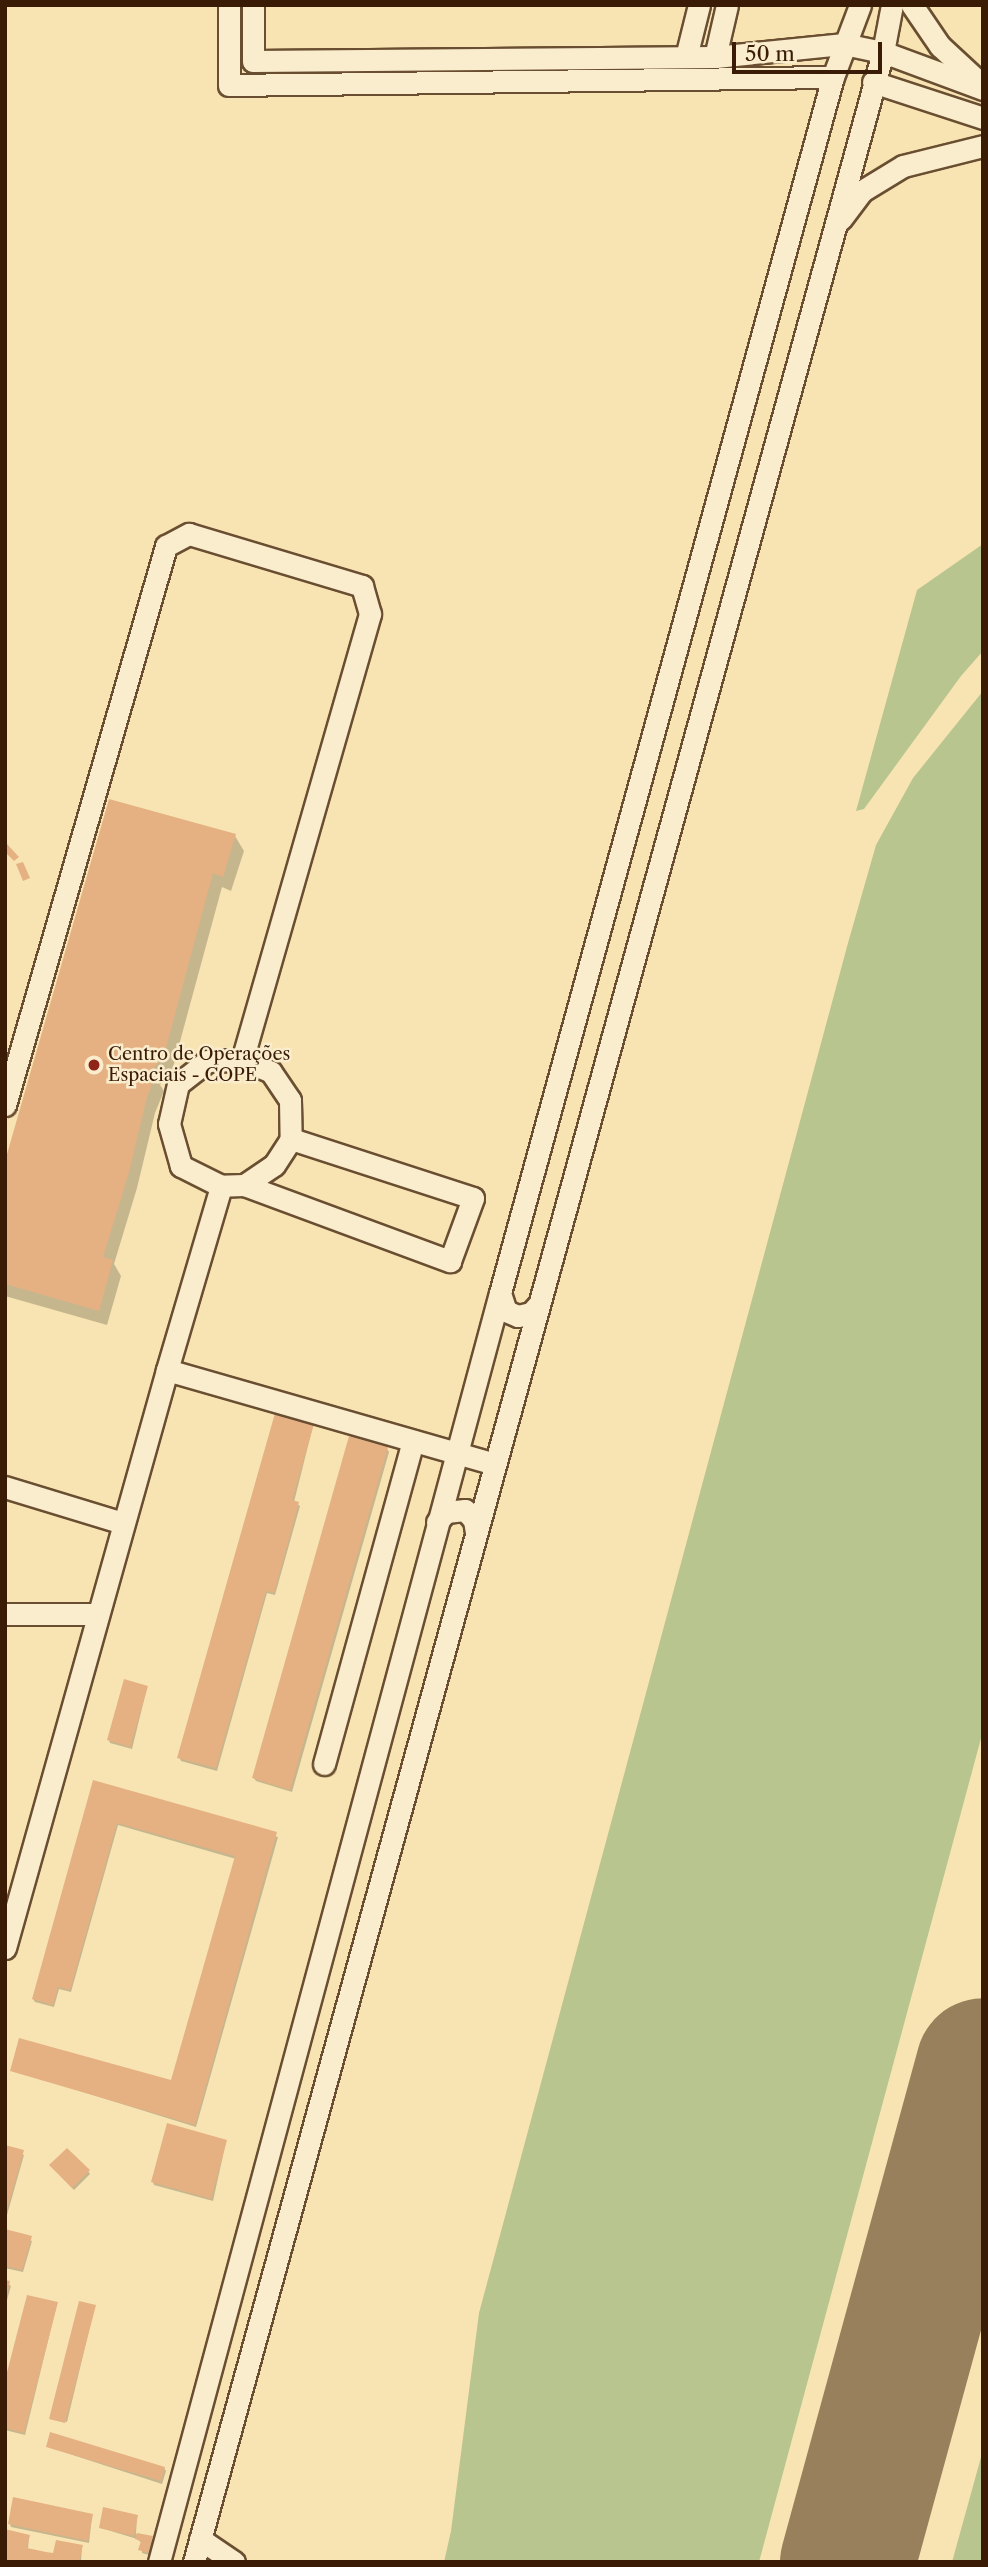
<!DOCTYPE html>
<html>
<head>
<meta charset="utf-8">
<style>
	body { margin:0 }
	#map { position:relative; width:988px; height:2567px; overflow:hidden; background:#f8e4b2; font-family:"Libre Caslon Text",serif }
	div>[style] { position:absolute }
	.green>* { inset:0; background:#b9c58f }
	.shadow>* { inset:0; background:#0003 }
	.runway>* { height:135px; margin:-67.5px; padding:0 67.5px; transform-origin:67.5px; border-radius:67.5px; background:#99805c }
	.building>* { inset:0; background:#e5b183 }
	.roads { filter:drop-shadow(2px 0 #6a4e31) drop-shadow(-2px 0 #6a4e31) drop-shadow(0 2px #6a4e31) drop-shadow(0 -2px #6a4e31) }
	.minor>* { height:21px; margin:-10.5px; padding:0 10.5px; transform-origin:10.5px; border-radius:10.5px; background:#faedcd }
	.dots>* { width:19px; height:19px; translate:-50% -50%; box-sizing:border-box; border:4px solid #faedcd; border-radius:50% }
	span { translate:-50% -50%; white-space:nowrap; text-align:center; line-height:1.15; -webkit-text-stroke:5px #faedcd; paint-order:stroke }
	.poi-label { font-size:18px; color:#3a1c06 }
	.left { translate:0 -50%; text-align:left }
	.frame { position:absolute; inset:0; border:7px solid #3a1c06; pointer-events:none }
	.scale { position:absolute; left:732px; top:42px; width:150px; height:32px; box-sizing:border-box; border:4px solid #3a1c06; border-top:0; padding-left:9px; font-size:21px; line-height:24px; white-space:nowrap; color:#3a1c06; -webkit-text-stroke:5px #faedcd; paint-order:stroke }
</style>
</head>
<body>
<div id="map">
	<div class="green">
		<i style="clip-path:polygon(983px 544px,983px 651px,961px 676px,864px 809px,856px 811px,917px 590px)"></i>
		<i style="clip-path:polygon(983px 691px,983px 1731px,759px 2562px,444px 2562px,451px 2531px,479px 2313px,848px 943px,876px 845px,913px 778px)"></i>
		<i style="clip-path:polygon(983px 2450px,983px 2562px,952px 2562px)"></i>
	</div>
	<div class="shadow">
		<i style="clip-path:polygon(235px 836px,244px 851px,231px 891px,222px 887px,172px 1071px,160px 1085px,164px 1091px,155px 1113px,137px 1188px,114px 1264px,121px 1276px,107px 1325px,5px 1296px,5px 1167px)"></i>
		<i style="clip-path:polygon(313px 1426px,294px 1502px,300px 1506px,275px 1595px,267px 1593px,217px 1771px,181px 1761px,179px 1757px)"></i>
		<i style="clip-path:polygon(387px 1449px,389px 1452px,292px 1792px,256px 1781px,254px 1778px)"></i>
		<i style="clip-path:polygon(147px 1688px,132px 1749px,110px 1743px,109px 1740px)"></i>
		<i style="clip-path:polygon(94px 1782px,278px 1837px,196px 2127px,12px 2070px,172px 2082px,236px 1859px,118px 1825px,71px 1992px,59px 1989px,54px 2007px,35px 2002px,33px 1999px)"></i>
		<i style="clip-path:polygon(226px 2142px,213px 2201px,154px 2185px,153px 2182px)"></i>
		<i style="clip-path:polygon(5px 2147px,24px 2155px,5px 2222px)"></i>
		<i style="clip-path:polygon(53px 2168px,88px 2171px,90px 2174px,74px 2190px)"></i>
		<i style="clip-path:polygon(5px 2231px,32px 2241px,23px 2272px,5px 2268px)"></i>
		<i style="clip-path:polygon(5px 2282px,11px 2286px,5px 2307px)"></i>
		<i style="clip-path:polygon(57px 2304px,25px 2435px,5px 2430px,5px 2387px)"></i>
		<i style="clip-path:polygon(95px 2306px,67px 2422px,51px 2418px)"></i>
		<i style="clip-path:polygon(48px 2447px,164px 2468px,166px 2471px,162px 2484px)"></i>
		<i style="clip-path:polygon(92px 2516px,89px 2543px,11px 2527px,10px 2524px)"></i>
		<i style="clip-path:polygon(137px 2516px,136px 2534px,154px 2541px,149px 2555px,142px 2553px,142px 2543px,137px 2539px,101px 2528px)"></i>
		<i style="clip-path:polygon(29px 2536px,28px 2550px,55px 2556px,82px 2547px,81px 2562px,5px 2562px)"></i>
	</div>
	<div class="runway">
		<i style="left:847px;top:2562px;width:515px;rotate:-74.7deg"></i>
	</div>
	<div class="building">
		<i style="clip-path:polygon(109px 799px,236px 834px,223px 877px,213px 873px,164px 1055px,146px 1078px,156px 1074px,147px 1097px,129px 1172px,103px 1257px,113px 1260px,99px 1311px,5px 1284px,5px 1161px)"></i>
		<i style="clip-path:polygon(7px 844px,19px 857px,14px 861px,5px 852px)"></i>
		<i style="clip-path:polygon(23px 862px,30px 878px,23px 881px,16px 864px)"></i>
		<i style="clip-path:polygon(275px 1413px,314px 1424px,292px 1500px,299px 1502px,274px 1593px,266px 1591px,216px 1768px,177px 1758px)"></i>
		<i style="clip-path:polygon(349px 1436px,388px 1447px,290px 1790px,252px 1778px)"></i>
		<i style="clip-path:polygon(124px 1679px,148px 1686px,130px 1747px,107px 1740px)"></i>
		<i style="clip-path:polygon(93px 1780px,277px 1832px,195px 2125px,10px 2071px,19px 2038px,171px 2080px,235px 1856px,117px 1823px,70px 1990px,58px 1987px,53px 2005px,32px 1999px)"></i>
		<i style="clip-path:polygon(167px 2123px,227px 2140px,211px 2199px,151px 2182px)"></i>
		<i style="clip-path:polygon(5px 2145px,24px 2150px,6px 2213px,5px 2213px)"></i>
		<i style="clip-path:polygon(67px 2148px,90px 2170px,72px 2188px,49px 2165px)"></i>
		<i style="clip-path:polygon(5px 2229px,32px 2236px,22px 2270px,5px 2266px)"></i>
		<i style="clip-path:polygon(5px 2280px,10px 2281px,6px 2298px,5px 2298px)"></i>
		<i style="clip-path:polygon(27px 2295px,58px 2302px,24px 2433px,5px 2428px,5px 2380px)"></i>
		<i style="clip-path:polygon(79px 2301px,96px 2305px,65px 2423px,49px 2419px)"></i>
		<i style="clip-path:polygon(50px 2432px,165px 2467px,161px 2481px,46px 2447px)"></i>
		<i style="clip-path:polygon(13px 2497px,93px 2514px,88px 2541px,8px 2524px)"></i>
		<i style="clip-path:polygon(103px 2507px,138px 2515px,134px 2536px,99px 2528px)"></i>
		<i style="clip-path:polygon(5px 2529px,30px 2535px,27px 2548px,46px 2552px,53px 2553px,56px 2540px,83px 2545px,79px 2562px,5px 2562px)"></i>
		<i style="clip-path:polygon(137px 2533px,153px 2536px,148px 2553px,138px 2550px,141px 2541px,135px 2539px)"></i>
	</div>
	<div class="roads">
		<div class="minor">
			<i style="left:229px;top:5px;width:80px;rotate:90deg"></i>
			<i style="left:229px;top:85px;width:604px;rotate:-0.76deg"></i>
			<i style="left:253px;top:5px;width:56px;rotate:90deg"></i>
			<i style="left:253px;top:61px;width:462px;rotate:-0.5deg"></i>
			<i style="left:715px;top:57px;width:130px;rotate:-5.8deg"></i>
			<i style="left:844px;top:44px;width:40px;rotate:12deg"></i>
			<i style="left:883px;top:52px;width:107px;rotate:20.3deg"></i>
			<i style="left:912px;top:5px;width:50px;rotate:55.7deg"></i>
			<i style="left:940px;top:46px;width:56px;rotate:42.8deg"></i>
			<i style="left:686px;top:57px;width:54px;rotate:-76deg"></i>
			<i style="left:715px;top:57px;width:53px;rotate:-77deg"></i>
			<i style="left:873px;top:82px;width:116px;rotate:18.1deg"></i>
			<i style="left:841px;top:219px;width:35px;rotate:-53deg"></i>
			<i style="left:862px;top:191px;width:48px;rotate:-31.4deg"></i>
			<i style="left:903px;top:166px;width:82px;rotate:-14deg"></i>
			<i style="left:242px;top:1060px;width:31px;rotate:22deg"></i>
			<i style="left:271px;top:1072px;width:34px;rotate:56deg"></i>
			<i style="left:290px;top:1100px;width:39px;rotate:89deg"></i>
			<i style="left:291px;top:1139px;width:31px;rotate:123deg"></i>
			<i style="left:274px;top:1165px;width:36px;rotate:146deg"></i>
			<i style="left:244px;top:1185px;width:23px;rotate:178deg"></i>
			<i style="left:221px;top:1186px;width:45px;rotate:-153.4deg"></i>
			<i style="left:181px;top:1166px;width:44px;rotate:-105.9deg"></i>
			<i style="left:169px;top:1124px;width:41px;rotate:-77.3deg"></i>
			<i style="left:178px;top:1084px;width:37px;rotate:-38deg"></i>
			<i style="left:207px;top:1061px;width:35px;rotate:-2deg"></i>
			<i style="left:5px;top:1105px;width:582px;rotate:-73.93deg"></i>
			<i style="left:166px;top:546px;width:26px;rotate:-28deg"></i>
			<i style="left:189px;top:534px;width:181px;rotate:16.7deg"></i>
			<i style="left:362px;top:586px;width:29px;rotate:74deg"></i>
			<i style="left:370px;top:614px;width:464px;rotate:106deg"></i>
			<i style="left:244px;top:1185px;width:220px;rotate:20.3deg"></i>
			<i style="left:450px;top:1261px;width:67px;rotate:-69.9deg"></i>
			<i style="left:473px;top:1198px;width:191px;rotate:-162deg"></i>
			<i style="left:500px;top:1293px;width:19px;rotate:72deg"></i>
			<i style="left:506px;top:1311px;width:13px;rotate:23deg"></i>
			<i style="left:518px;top:1316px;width:13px;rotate:-13deg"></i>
			<i style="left:531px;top:1313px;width:12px;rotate:-48deg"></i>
			<i style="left:167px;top:1370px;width:192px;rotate:-73.6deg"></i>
			<i style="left:5px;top:1487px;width:123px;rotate:17deg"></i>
			<i style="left:437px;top:1522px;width:13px;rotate:-48deg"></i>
			<i style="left:446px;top:1512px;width:19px;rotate:-6deg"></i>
			<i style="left:465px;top:1510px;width:13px;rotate:48deg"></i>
			<i style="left:474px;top:1520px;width:12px;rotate:81deg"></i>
			<i style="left:5px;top:1614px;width:92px"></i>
			<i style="left:324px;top:1764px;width:335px;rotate:-74.6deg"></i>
			<i style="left:5px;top:1948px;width:600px;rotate:-74.34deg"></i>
			<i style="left:167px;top:1370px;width:341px;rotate:16deg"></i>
			<i style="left:200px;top:2539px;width:41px;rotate:34.1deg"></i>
			<i style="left:159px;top:2562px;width:1314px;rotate:-74.96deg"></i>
			<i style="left:500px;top:1293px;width:1261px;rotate:-74.69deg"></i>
			<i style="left:833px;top:77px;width:77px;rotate:-69.4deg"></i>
			<i style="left:194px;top:2562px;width:2603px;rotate:-74.65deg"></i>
			<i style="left:883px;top:52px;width:48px;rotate:-79.2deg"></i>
		</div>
	</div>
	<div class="dots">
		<i style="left:94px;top:1065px;background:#8f2418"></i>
	</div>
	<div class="poi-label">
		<span class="left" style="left:108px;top:1065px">Centro de Operações<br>Espaciais - COPE</span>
	</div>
	<div class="frame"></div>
	<div class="scale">50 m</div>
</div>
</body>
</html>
